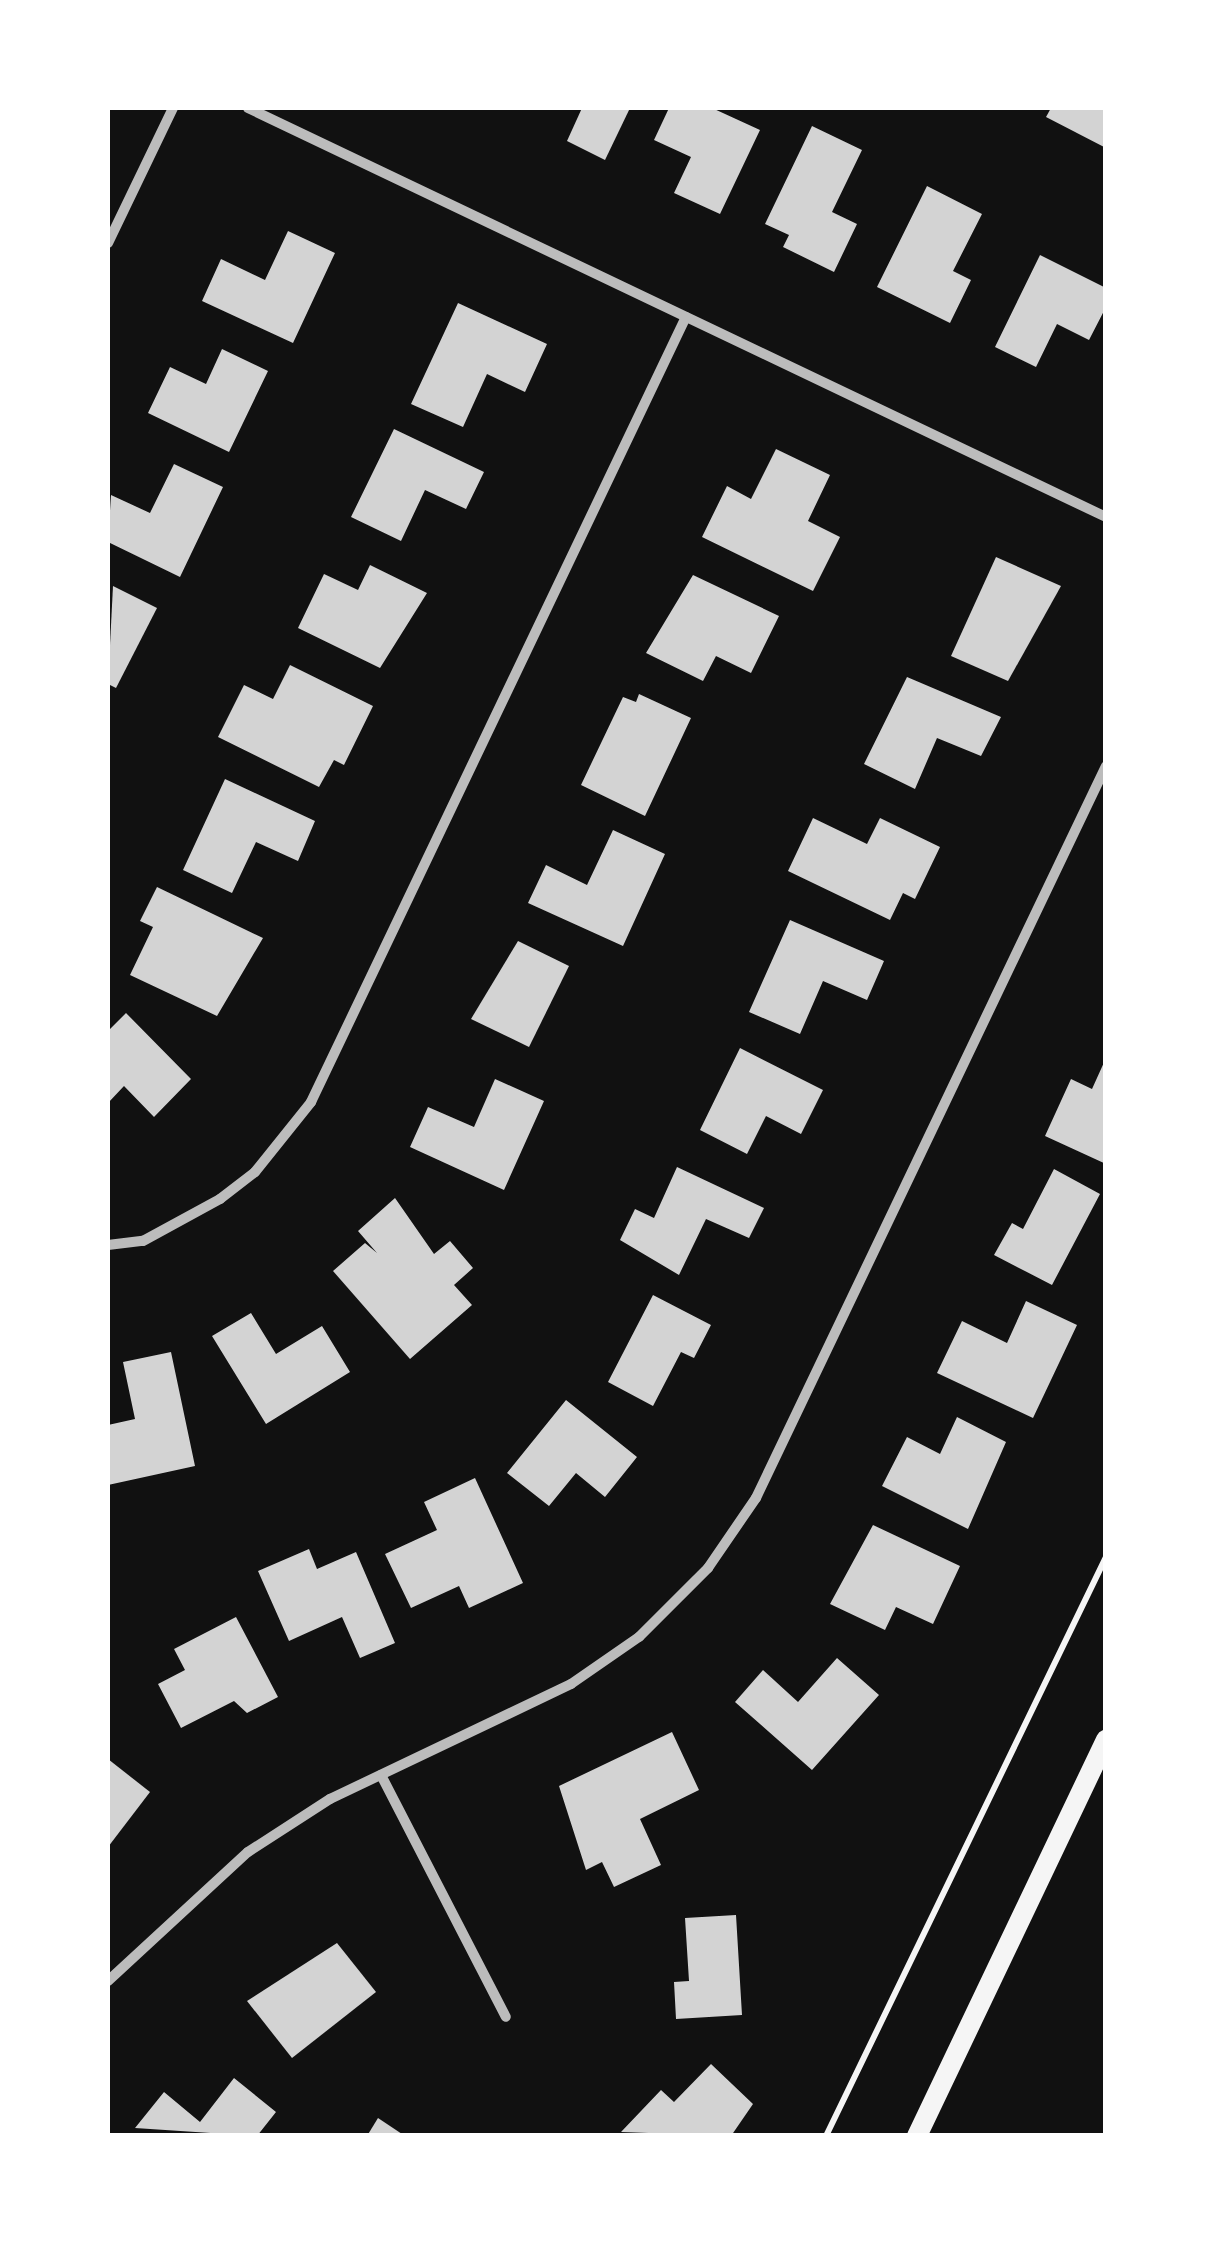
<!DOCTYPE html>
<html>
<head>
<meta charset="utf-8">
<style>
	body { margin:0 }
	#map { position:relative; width:1213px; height:2243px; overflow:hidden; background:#111; font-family:"Sofia Sans Condensed",sans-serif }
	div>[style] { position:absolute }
	.building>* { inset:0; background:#d3d3d3 }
	.path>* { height:6px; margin:-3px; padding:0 3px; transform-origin:3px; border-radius:3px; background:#f5f5f5 }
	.minor>* { height:10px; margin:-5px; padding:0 5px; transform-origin:5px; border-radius:5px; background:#bcbcbc }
	.secondary>* { height:20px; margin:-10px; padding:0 10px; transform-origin:10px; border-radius:10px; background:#f5f5f5 }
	span { translate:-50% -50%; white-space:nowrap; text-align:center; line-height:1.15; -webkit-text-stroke:8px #fff; paint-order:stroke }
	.frame { position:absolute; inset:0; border:110px solid #fff; pointer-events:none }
</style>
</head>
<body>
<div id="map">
	<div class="building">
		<i style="clip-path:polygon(582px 108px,630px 108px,605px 160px,567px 141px)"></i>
		<i style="clip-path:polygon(669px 108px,712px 108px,760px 130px,720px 214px,674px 193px,691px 157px,654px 140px)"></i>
		<i style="clip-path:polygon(1051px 108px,1106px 108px,1106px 148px,1046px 117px)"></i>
		<i style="clip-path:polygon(812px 126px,862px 150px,832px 212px,857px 224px,834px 272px,783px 247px,789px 235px,765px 224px)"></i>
		<i style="clip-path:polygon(927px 186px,982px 214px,953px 271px,971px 280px,950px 323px,877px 287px)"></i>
		<i style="clip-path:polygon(288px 231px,335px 253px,293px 343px,202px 301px,221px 259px,265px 280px)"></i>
		<i style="clip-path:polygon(1040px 255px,1106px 288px,1106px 307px,1089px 340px,1057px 324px,1036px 367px,995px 347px)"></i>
		<i style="clip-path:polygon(458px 303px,547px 344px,525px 392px,487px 374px,463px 427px,411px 404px)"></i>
		<i style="clip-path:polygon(222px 349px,268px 371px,229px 452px,148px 413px,170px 367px,206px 384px)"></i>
		<i style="clip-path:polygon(394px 429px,484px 472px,466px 509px,425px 490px,401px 541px,351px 517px)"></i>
		<i style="clip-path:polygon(776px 449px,830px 475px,808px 521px,840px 537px,813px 591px,702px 537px,727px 486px,751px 499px)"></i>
		<i style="clip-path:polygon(174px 464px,223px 487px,180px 577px,108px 542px,111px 495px,150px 513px)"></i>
		<i style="clip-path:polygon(996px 557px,1061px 586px,1008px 681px,951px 656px)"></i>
		<i style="clip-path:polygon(370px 565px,427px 593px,380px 668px,298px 628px,324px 574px,358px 590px)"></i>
		<i style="clip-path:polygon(693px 575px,779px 616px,751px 673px,716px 656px,703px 681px,646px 653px)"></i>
		<i style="clip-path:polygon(113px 586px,157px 608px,116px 688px,108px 684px)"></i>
		<i style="clip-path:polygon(290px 665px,373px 706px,344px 765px,334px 760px,319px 787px,218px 737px,244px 685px,273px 699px)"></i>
		<i style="clip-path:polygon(907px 677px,1001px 717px,981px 756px,937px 738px,915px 789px,864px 764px)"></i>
		<i style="clip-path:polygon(639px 694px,691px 718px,645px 816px,581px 785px,623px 697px,636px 702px)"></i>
		<i style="clip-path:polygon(225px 779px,315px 821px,298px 861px,256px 842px,232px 893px,183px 870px)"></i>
		<i style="clip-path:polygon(813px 818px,867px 844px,880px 818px,940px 847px,915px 899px,903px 893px,890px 920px,788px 871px)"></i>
		<i style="clip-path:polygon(613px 830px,665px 854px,623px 946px,528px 903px,546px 865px,587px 885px)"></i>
		<i style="clip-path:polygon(157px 887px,263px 938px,217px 1016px,130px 975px,153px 927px,140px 921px)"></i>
		<i style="clip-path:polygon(790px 920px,884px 961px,867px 1000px,823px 981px,800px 1034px,749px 1012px)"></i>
		<i style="clip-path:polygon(518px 941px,569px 966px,529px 1047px,471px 1019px)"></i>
		<i style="clip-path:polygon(126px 1013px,191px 1079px,154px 1117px,124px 1086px,108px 1103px,108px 1031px)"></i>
		<i style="clip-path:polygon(740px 1048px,823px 1090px,801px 1134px,766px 1116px,747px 1154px,700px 1130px)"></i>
		<i style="clip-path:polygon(1106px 1058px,1106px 1164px,1045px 1136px,1071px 1079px,1092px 1089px)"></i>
		<i style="clip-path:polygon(495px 1079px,544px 1101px,504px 1190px,410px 1147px,428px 1107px,474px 1127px)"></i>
		<i style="clip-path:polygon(677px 1167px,764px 1208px,749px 1238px,706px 1219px,679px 1275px,620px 1240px,635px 1209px,654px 1218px)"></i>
		<i style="clip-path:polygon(1054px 1169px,1100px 1194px,1052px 1285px,994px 1255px,1012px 1223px,1023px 1229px)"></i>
		<i style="clip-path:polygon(395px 1198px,434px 1254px,450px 1241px,473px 1268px,454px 1285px,472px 1305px,410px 1359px,333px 1271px,365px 1243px,377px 1253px,358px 1231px)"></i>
		<i style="clip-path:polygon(653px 1295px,711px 1325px,694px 1358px,681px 1352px,653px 1406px,608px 1382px)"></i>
		<i style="clip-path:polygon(1026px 1301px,1077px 1325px,1033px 1418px,937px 1373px,962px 1321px,1007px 1343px)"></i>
		<i style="clip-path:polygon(251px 1313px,276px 1354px,322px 1326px,350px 1372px,266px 1424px,212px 1336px)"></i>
		<i style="clip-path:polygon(171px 1352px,195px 1466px,108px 1485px,108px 1425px,135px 1419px,123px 1362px)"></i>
		<i style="clip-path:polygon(566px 1400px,637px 1457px,605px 1497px,576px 1473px,549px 1506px,507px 1473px)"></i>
		<i style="clip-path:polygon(957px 1417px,1006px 1442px,968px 1529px,882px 1486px,907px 1437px,940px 1454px)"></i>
		<i style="clip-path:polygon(475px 1478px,523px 1583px,469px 1608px,459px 1586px,411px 1608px,385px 1554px,437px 1530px,424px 1502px)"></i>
		<i style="clip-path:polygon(873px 1525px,960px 1566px,933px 1624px,896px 1607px,885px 1630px,830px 1604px)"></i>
		<i style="clip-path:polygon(309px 1549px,317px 1569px,356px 1552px,395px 1643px,360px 1658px,342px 1617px,289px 1641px,258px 1571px)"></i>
		<i style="clip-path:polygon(236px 1617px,278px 1697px,247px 1713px,234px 1701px,181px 1728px,158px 1684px,185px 1670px,174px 1649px)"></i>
		<i style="clip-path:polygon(837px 1658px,879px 1695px,812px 1770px,735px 1702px,763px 1670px,798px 1702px)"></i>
		<i style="clip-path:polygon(672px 1732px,699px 1790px,640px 1819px,661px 1865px,614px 1887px,602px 1862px,586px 1870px,559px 1786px)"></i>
		<i style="clip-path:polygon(108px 1759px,150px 1792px,108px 1847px)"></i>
		<i style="clip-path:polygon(736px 1915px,742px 2015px,676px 2019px,674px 1982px,689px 1981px,685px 1918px)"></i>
		<i style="clip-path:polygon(337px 1943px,376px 1992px,292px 2058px,247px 2001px)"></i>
		<i style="clip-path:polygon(711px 2064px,753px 2104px,731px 2136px,621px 2132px,661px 2090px,674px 2102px)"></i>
		<i style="clip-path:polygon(234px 2078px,276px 2112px,257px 2136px,135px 2128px,164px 2092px,200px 2122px)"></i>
		<i style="clip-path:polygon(378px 2118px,405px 2136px,367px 2136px)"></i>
	</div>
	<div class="path">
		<i style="left:826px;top:2136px;width:643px;rotate:-64.19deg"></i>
	</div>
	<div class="minor">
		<i style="left:248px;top:108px;width:950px;rotate:25.49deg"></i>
		<i style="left:108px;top:243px;width:150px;rotate:-64.3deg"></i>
		<i style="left:108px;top:1245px;width:35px;rotate:-7deg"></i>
		<i style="left:143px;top:1241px;width:88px;rotate:-28.6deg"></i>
		<i style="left:220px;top:1199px;width:44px;rotate:-37.6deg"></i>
		<i style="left:255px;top:1172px;width:90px;rotate:-51.3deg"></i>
		<i style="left:311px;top:1102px;width:870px;rotate:-64.47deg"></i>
		<i style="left:381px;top:1775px;width:272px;rotate:62.7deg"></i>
		<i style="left:108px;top:1981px;width:190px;rotate:-42.7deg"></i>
		<i style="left:248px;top:1852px;width:98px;rotate:-32.9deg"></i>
		<i style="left:330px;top:1799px;width:267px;rotate:-25.5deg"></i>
		<i style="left:571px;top:1684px;width:83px;rotate:-34.7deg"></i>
		<i style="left:639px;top:1637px;width:98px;rotate:-45deg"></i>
		<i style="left:708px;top:1568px;width:85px;rotate:-55.6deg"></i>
		<i style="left:756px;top:1498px;width:811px;rotate:-64.45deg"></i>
	</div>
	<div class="secondary">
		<i style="left:917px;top:2136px;width:439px;rotate:-64.5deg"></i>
	</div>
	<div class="frame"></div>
</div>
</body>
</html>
